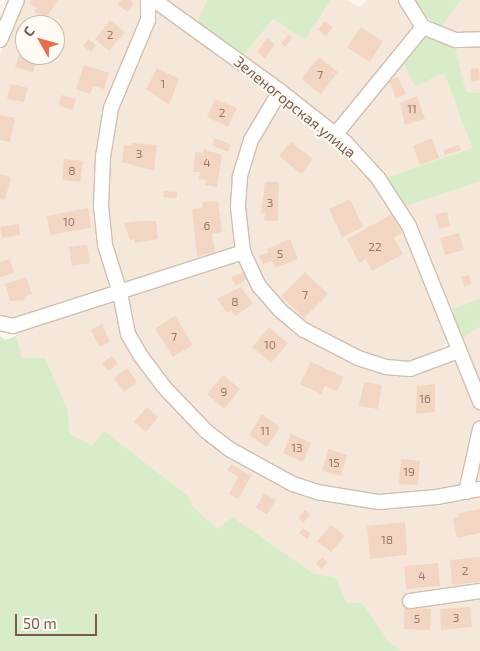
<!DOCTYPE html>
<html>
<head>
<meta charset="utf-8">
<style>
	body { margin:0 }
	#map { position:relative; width:480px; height:651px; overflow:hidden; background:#fdf6ec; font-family:"Exo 2",sans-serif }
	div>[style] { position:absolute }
	.residential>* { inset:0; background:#f5e8da }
	.green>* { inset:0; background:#d8ecc9 }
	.building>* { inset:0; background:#f3d5c3 }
	.roads { filter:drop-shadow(1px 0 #d1beb0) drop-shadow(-1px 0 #d1beb0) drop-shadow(0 1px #d1beb0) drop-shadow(0 -1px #d1beb0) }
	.minor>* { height:14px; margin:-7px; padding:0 7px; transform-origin:7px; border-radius:7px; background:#fff }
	span { translate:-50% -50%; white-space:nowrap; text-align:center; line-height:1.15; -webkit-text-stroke:4px #fffaf3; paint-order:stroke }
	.number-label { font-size:12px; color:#987a6a }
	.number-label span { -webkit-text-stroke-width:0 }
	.street-label { font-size:15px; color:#7a5c4d }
	.north { position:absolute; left:15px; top:15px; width:50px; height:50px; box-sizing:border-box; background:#fffaf3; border:1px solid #cabbb1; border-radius:50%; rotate:308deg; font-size:14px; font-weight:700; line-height:20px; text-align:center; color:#7a5c4d }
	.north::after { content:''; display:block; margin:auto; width:18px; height:22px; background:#e76f51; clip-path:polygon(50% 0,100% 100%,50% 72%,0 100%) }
	.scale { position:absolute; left:15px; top:614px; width:82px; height:22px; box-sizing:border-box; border:2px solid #7a5c4d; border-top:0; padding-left:6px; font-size:15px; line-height:18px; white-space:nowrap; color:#7a5c4d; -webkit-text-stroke:4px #fffaf3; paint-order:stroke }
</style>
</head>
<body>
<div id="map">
	<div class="residential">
		<i style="clip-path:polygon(evenodd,22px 0,143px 0,145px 19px,99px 156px,113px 287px,15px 323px,0 319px,0 56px,22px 0,25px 25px,55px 25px,55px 55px,25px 55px,25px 25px)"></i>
		<i style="clip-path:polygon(166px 0,207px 0,197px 22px)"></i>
		<i style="clip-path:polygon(331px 0,347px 0,361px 7px,367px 0,402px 0,415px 20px,411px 33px,333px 128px,242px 57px,273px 19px,305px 40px)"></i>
		<i style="clip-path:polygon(461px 0,480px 0,480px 33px,461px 34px,441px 27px)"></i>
		<i style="clip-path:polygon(153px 7px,272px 93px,247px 137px,237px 249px,131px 285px,122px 283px,109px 246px,105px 206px,108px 157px,117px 108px)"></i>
		<i style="clip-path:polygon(480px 45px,480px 93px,466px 92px,455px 46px)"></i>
		<i style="clip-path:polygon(401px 59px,444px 73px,472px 148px,385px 179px,342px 130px)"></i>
		<i style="clip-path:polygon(283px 101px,332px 139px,395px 207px,447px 338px,440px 354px,410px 363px,360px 354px,305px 326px,263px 283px,250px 251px,243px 207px,247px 174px,254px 141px)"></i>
		<i style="clip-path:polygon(480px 180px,480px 298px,452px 309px,406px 206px)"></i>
		<i style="clip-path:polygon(240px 258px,255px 288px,356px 362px,458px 362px,480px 405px,480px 485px,435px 493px,378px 496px,318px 489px,231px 447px,166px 383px,131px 332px,126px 300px,129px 296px)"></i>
		<i style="clip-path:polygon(116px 300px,125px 336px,227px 452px,355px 504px,480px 494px,480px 651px,401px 651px,389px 643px,362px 604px,347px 603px,336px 578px,313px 573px,233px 517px,217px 530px,104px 431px,92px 445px,70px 434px,68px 411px,21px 358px,16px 336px,23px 327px)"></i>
		<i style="clip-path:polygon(480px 327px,480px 380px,461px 339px)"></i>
	</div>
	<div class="green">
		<i style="clip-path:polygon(207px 0,331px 0,305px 40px,273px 19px,242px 57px,197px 22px)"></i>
		<i style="clip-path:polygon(412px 0,461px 0,441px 27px,423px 15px)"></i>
		<i style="clip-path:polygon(425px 34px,455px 46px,466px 92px,480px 93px,480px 181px,406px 206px,386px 178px,472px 148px,444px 73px,415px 86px,401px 59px)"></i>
		<i style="clip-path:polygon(480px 298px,480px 327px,461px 339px,452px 309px)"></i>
		<i style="clip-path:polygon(0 336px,5px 340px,16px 336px,22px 358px,45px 358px,68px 411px,70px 434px,92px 445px,104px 431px,189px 497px,191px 505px,217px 529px,233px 517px,313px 573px,336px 578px,347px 603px,362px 603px,389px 642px,401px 651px,0 651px)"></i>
	</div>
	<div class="building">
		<i style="clip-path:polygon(31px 0,58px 0,45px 19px,34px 12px,37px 8px,29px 3px)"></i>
		<i style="clip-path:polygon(121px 0,130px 0,134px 3px,127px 12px,117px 4px)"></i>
		<i style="clip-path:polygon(110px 20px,125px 32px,109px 51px,95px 39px)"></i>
		<i style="clip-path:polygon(324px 21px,333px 27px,326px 36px,318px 30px)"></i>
		<i style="clip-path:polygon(361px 27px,383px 41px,370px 62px,347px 47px)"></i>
		<i style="clip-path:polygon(288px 35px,292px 38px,285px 47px,281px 43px)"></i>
		<i style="clip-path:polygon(25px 37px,25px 55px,38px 55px,33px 72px,15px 67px)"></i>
		<i style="clip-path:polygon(267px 38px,275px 44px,265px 58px,257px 52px)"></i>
		<i style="clip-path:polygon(88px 39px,96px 45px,91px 52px,83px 46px)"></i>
		<i style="clip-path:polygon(319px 57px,338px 72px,321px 94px,301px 79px)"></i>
		<i style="clip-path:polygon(84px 65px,109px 73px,104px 89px,93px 86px,90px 94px,76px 89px)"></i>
		<i style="clip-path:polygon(157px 68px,179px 79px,169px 105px,146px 89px)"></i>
		<i style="clip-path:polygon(479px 68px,480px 80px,471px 81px,470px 69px)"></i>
		<i style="clip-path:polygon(398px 77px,406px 94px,396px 98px,389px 81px)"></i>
		<i style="clip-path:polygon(11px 84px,28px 88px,24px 102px,7px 99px)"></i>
		<i style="clip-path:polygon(61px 95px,76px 99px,73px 110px,59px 106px)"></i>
		<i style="clip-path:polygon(417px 96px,425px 119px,405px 125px,400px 103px)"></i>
		<i style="clip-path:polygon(215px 99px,237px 108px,228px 127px,207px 117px)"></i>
		<i style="clip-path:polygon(0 115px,15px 118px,10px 142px,0 140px)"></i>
		<i style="clip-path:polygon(215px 138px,231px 145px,228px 152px,212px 145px)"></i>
		<i style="clip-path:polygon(432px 138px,439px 158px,420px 165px,413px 146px)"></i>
		<i style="clip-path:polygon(291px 142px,313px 159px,301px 174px,279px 156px)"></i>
		<i style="clip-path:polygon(132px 143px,157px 145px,154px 171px,122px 162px,124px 145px,131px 146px)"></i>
		<i style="clip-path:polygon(459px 145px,461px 150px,445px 155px,443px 150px)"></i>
		<i style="clip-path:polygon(204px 149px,222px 155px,217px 187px,205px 185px,206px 180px,199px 179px,200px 172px,193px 172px,195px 152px,203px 153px)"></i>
		<i style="clip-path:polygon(64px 159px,83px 161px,80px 182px,62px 180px)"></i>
		<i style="clip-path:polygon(0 174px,11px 177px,5px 200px,0 199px)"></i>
		<i style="clip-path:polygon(265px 182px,279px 182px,278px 221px,264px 221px,265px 213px,261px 213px)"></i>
		<i style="clip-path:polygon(164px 191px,177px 192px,177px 198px,163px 197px)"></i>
		<i style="clip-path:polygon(350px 199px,363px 227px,342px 237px,329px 209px)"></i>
		<i style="clip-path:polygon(218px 201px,222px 232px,212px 234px,215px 252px,197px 256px,192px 209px,203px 208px,202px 202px)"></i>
		<i style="clip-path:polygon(88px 208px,91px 228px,50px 235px,47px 216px)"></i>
		<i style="clip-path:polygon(447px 212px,450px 226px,439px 229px,435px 214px)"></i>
		<i style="clip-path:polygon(392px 214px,402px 233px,394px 238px,403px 254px,372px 271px,366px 259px,359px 263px,347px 239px)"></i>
		<i style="clip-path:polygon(142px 221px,156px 221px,158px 239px,135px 243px,134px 239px,130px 240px,124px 223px)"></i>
		<i style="clip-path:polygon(19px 224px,20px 235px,2px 238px,0 227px)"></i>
		<i style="clip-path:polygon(459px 233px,464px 250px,445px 255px,440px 238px)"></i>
		<i style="clip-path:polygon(290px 239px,298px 259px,275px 268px,272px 261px,263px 264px,259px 256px,268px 252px,267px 249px)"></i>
		<i style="clip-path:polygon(87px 245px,90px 263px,72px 266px,69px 247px)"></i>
		<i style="clip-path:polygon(10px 259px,14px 273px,0 277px,0 262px)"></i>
		<i style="clip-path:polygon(243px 272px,247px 279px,236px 286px,231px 278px)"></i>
		<i style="clip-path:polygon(305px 272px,328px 294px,304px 318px,281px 296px)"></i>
		<i style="clip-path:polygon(469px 275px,472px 284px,464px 287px,461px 277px)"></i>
		<i style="clip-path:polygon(26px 277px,32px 294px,24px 297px,25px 300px,10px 301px,5px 284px)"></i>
		<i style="clip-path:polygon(241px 287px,253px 304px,235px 316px,231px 310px,227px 313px,217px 299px)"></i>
		<i style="clip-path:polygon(175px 316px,193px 345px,173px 357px,155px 329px)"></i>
		<i style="clip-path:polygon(102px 324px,110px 342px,99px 347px,91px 330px)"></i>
		<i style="clip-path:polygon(269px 327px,288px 343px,271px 363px,252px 347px)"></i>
		<i style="clip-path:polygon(112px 356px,118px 364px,108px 371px,102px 363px)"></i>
		<i style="clip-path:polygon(311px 362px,344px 377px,337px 391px,325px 386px,321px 394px,300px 384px)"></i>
		<i style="clip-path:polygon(127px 368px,137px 382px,124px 392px,114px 378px)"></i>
		<i style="clip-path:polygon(223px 375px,240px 389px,224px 409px,207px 394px)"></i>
		<i style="clip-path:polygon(364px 382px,382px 385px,378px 409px,359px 406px)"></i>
		<i style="clip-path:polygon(435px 384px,435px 412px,416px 414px,417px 386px)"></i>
		<i style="clip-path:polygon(147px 407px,158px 417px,146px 432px,134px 422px)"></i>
		<i style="clip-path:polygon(262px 414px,280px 427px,267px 447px,249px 435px)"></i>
		<i style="clip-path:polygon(291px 434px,311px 443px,303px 462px,283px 453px)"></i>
		<i style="clip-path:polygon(328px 449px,347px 455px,341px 476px,322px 471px)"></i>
		<i style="clip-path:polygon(401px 459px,420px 461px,418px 485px,399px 484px)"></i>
		<i style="clip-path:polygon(231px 464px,251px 476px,238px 499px,229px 494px,238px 477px,227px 470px)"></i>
		<i style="clip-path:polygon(264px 493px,276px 500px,267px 514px,256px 508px)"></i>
		<i style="clip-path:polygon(480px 509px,480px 533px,457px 538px,453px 518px,459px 517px,459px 513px)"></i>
		<i style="clip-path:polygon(305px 510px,310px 515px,303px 523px,298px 518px)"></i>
		<i style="clip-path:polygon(405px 522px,407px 555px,370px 559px,367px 526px)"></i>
		<i style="clip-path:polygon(331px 525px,345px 536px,331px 552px,317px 541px)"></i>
		<i style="clip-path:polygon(303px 528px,311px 534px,307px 539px,299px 533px)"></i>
		<i style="clip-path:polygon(322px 557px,328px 562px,322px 569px,316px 564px)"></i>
		<i style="clip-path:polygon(480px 557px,480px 582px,452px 585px,450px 560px)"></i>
		<i style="clip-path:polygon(438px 563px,440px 586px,406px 589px,404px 566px)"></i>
		<i style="clip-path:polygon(470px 607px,472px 627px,441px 630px,440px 609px)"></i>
		<i style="clip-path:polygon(404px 608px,431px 609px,430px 630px,404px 629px)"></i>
	</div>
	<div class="roads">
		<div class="minor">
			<i style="left:148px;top:0;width:20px;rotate:90deg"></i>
			<i style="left:148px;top:20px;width:95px;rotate:112.8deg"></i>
			<i style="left:111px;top:108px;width:50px;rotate:99.3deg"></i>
			<i style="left:103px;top:157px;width:49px;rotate:92.3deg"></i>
			<i style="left:101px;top:206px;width:39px;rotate:84deg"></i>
			<i style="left:105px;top:245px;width:50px;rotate:72.6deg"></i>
			<i style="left:120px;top:293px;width:42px;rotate:79deg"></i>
			<i style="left:128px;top:334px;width:24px;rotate:60deg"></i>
			<i style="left:140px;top:355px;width:39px;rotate:53deg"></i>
			<i style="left:163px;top:386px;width:62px;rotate:46.3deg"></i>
			<i style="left:206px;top:431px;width:29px;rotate:38deg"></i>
			<i style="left:229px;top:449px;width:73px;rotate:28.7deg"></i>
			<i style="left:293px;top:484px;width:25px;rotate:18deg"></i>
			<i style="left:317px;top:492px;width:63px;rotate:9.2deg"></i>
			<i style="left:379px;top:502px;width:58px;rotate:-4.9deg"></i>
			<i style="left:437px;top:497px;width:44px;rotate:-10.5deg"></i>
			<i style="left:154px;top:0;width:155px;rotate:35.8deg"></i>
			<i style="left:280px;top:91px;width:83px;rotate:38.1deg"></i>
			<i style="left:345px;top:142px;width:49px;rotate:47.5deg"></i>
			<i style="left:378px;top:178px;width:57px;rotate:57.1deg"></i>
			<i style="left:409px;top:226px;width:190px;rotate:68deg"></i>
			<i style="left:406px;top:0;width:32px;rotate:58deg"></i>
			<i style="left:423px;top:27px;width:35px;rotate:22deg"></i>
			<i style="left:456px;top:40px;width:24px;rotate:-2deg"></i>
			<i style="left:0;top:40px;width:43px;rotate:-67deg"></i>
			<i style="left:280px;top:91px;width:57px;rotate:120.6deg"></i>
			<i style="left:251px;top:140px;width:39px;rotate:107deg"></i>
			<i style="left:240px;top:177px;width:30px;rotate:94deg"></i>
			<i style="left:238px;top:207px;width:45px;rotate:83.7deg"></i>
			<i style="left:243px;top:252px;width:38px;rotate:65deg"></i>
			<i style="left:259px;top:286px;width:33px;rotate:49deg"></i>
			<i style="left:281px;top:311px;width:30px;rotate:40deg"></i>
			<i style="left:304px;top:330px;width:61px;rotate:27.4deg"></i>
			<i style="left:358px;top:358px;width:29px;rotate:18deg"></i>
			<i style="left:386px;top:367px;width:24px;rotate:5deg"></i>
			<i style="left:410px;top:369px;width:52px;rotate:-20.2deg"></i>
			<i style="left:335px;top:135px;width:139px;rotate:-50.8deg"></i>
			<i style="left:0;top:323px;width:13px;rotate:13deg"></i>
			<i style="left:13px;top:326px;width:242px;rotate:-17.8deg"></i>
			<i style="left:466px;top:492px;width:65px;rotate:-77.5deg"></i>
			<i style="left:410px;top:601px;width:71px;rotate:-8.1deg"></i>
		</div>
	</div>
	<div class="number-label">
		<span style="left:110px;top:35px">2</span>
		<span style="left:320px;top:75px">7</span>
		<span style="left:163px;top:84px">1</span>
		<span style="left:412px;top:109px">11</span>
		<span style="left:222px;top:113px">2</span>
		<span style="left:139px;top:154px">3</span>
		<span style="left:207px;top:163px">4</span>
		<span style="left:72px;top:171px">8</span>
		<span style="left:270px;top:203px">3</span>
		<span style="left:69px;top:222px">10</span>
		<span style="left:207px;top:226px">6</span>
		<span style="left:375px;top:247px">22</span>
		<span style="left:280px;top:254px">5</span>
		<span style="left:305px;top:295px">7</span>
		<span style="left:235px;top:302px">8</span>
		<span style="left:174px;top:337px">7</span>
		<span style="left:270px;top:345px">10</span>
		<span style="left:224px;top:392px">9</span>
		<span style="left:425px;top:399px">16</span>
		<span style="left:265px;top:431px">11</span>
		<span style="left:297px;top:448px">13</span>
		<span style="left:334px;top:463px">15</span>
		<span style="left:409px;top:472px">19</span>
		<span style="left:387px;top:540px">18</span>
		<span style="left:465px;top:571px">2</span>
		<span style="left:422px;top:576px">4</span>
		<span style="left:456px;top:618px">3</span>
		<span style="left:417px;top:619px">5</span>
	</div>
	<div class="street-label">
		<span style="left:295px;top:107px;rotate:39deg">Зеленогорская улица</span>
	</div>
	<div class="north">С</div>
	<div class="scale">50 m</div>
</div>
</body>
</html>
